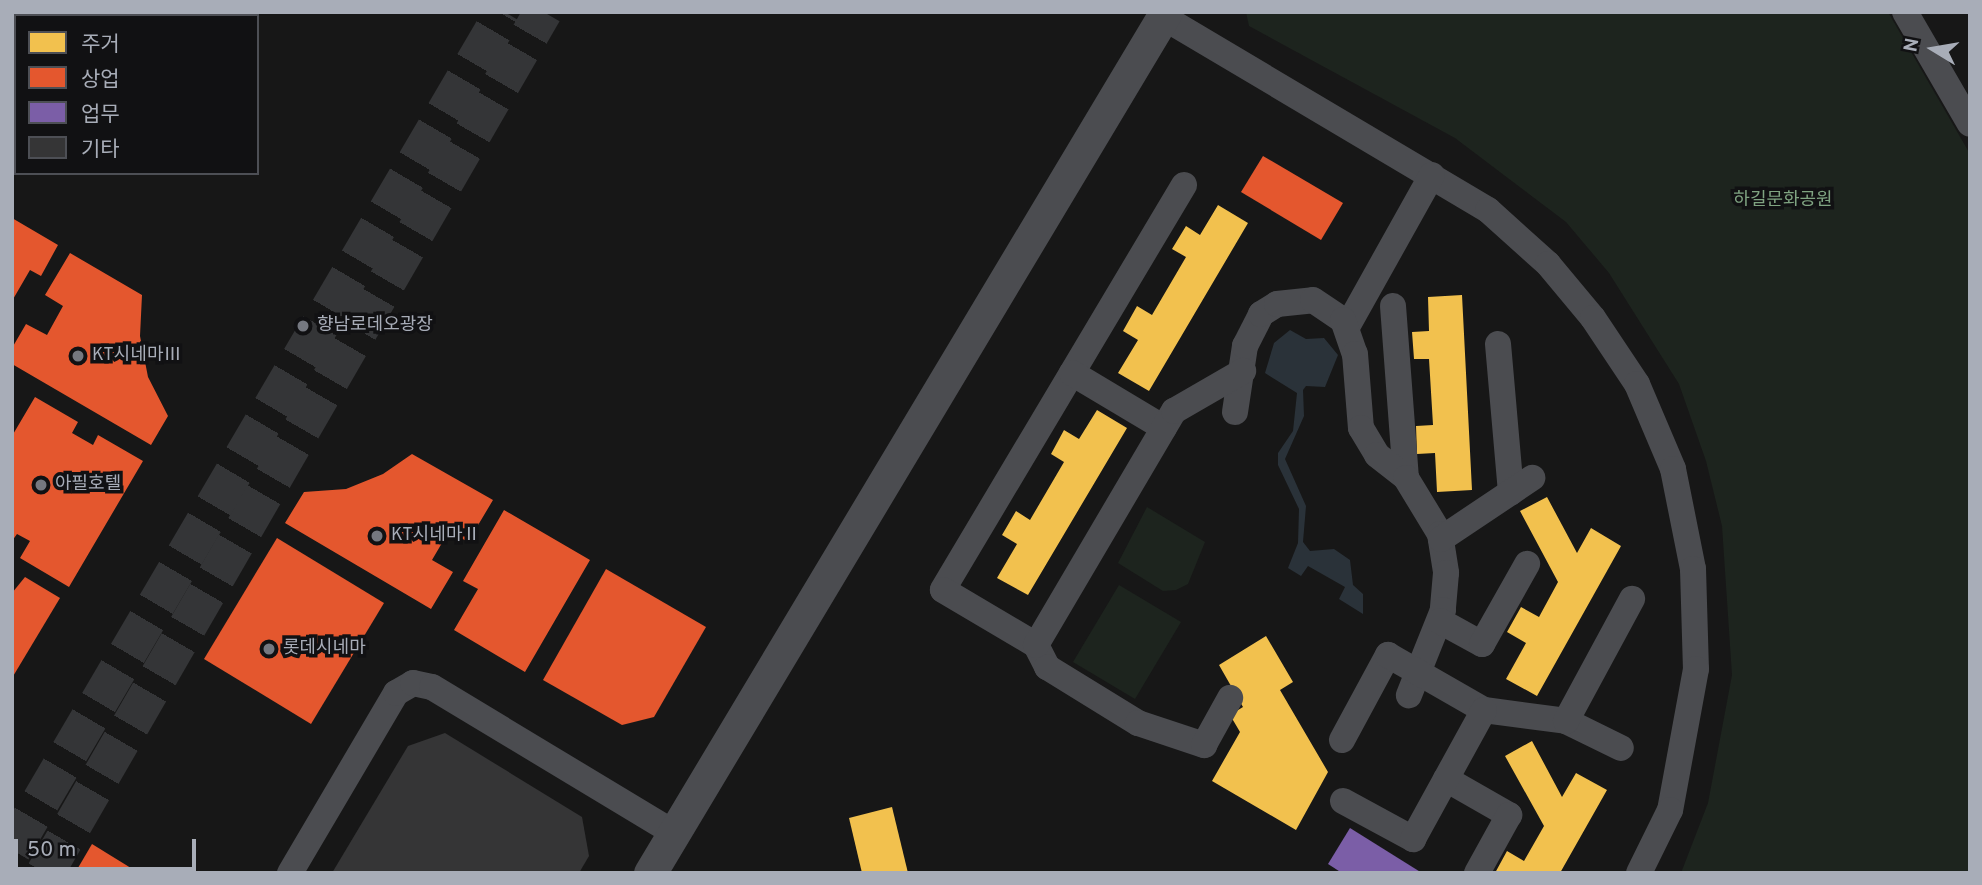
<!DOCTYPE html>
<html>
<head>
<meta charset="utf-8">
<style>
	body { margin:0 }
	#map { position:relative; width:1982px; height:885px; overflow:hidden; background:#171717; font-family:Overpass,"Noto Sans KR",sans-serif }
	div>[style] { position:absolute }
	.green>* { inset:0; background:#1d241e }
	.water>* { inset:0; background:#2a3239 }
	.homes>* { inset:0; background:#f2c14e }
	.shops>* { inset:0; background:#e4572e }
	.offices>* { inset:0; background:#7b5ea7 }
	.building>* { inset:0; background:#353536 }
	.trunk-tunnel>* { height:38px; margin-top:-19px; transform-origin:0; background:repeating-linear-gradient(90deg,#343537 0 38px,transparent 0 57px) }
	.minor>* { height:26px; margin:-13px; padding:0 13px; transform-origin:13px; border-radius:13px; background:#4b4c50 }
	.tertiary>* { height:33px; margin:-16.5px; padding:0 16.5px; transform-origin:16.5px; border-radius:16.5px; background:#4b4c50 }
	.dots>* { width:19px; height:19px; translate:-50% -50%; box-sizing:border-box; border:4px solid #111113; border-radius:50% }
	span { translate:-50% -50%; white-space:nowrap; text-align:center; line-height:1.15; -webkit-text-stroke:7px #111113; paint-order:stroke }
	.park-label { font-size:18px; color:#7fa381 }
	.poi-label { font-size:18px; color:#a8adb8 }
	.left { translate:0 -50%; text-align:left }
	.frame { position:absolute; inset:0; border:14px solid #a8adb8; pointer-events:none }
	.legend { position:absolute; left:14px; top:14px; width:245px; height:161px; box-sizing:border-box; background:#111113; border:2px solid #4d4f55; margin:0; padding:9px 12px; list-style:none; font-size:21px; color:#a8adb8 }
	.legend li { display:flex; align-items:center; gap:14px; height:35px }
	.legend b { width:35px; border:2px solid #4d4f55 }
	.north { position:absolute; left:1898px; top:14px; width:70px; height:70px; -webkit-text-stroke:5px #111113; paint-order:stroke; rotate:281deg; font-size:19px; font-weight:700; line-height:28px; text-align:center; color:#a8adb8 }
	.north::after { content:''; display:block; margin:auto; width:24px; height:32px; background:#a8adb8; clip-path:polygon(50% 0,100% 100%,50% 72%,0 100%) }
	.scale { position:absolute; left:14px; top:839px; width:182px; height:32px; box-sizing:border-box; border:4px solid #a8adb8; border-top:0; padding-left:9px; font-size:21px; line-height:24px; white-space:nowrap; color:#a8adb8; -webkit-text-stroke:5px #111113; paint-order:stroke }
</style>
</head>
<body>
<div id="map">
	<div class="green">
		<i style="clip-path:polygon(1246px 12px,1888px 12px,1970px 154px,1970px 873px,1681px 873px,1708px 803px,1732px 675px,1722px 526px,1706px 461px,1679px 384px,1609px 273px,1566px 222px,1455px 138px,1249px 26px)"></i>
		<i style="clip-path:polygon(1147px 507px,1205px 542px,1188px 584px,1176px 590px,1163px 591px,1118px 563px)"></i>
		<i style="clip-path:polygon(1119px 585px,1181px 622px,1135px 699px,1073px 662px)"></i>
	</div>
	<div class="water">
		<i style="clip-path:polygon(1290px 330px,1306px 339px,1324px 338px,1338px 355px,1325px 387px,1306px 386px,1303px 390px,1304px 416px,1285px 459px,1306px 506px,1303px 542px,1310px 551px,1334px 549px,1350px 560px,1353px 585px,1363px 594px,1363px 614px,1339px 599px,1345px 587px,1308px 566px,1301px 576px,1288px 568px,1298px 543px,1299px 509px,1278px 465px,1278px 453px,1293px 431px,1297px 393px,1265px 373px,1274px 343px)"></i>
	</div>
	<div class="homes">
		<i style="clip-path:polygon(1218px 205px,1248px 223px,1149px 391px,1118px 373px,1138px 340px,1123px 331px,1137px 306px,1152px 315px,1186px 257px,1172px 249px,1186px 226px,1200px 235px)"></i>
		<i style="clip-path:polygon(1462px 295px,1472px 490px,1437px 492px,1435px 453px,1417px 454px,1416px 426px,1433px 425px,1429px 359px,1414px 359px,1412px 332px,1429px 331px,1428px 297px)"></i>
		<i style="clip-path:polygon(1097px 410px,1127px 428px,1028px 595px,997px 578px,1017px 544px,1002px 535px,1016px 511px,1030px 520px,1064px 462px,1051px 454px,1064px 430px,1079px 439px)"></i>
		<i style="clip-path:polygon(1547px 497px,1577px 553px,1591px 528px,1621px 546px,1537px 696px,1506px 679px,1526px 643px,1507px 632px,1521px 607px,1539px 617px,1558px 582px,1520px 511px)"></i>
		<i style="clip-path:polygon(1266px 636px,1293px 682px,1280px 690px,1328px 772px,1296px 830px,1212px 781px,1240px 732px,1230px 715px,1243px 707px,1219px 665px)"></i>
		<i style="clip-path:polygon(1532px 741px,1562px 797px,1576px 773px,1607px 790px,1560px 873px,1495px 873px,1507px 851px,1524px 861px,1544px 826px,1505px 756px)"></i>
		<i style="clip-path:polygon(892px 807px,908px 873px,862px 873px,849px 818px)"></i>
	</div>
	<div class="shops">
		<i style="clip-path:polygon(1263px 156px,1343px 203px,1321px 240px,1241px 192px)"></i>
		<i style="clip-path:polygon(12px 218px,58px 245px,41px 276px,30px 270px,12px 301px)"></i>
		<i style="clip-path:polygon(70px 253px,142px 295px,140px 336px,148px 377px,168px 416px,151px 445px,12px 364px,12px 348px,26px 324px,47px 335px,63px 306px,45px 295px)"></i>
		<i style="clip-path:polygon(35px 397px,78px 422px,72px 433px,93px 445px,98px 435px,143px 461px,69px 587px,20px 558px,30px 541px,17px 534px,12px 541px,12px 436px)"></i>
		<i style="clip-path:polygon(412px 454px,493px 500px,468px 542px,449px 531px,432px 560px,453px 572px,431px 609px,285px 523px,304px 492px,346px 489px,383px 474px)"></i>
		<i style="clip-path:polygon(504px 510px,590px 560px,525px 672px,454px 630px,478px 589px,463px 581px)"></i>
		<i style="clip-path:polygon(277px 538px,384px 603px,311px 724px,204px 659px)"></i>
		<i style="clip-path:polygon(606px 569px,706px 627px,654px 717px,622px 725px,543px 680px)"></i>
		<i style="clip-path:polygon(25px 577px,60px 598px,12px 678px,12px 593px)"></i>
		<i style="clip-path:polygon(92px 844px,139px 873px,75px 873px)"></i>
	</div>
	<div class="offices">
		<i style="clip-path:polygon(1350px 828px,1422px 873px,1342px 873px,1328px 864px)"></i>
	</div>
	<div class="building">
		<i style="clip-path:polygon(445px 733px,582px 817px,589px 856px,579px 873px,332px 873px,408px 746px)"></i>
	</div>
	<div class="trunk-tunnel">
		<i style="left:12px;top:850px;width:972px;rotate:-59.58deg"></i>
		<i style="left:45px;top:873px;width:995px;rotate:-59.96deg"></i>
	</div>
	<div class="minor">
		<i style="left:1905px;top:12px;width:129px;rotate:59.9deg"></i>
		<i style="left:1163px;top:17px;width:378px;rotate:30.7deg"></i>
		<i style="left:1488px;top:210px;width:81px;rotate:42deg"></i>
		<i style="left:1548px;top:264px;width:70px;rotate:50.2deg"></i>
		<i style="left:1593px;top:318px;width:79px;rotate:56.3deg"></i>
		<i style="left:1637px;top:384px;width:92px;rotate:67deg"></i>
		<i style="left:1673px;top:469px;width:102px;rotate:78.7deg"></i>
		<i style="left:1693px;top:569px;width:100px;rotate:88.3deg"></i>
		<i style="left:1696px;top:669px;width:143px;rotate:100.4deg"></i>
		<i style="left:1670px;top:810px;width:70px;rotate:116.2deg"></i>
		<i style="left:1184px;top:185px;width:471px;rotate:120.8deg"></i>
		<i style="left:943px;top:590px;width:108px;rotate:30.6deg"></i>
		<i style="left:1036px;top:645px;width:25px;rotate:63deg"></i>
		<i style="left:1047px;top:667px;width:107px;rotate:31.6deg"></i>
		<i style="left:1138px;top:723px;width:70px;rotate:18.4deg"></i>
		<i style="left:1204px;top:745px;width:54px;rotate:-61deg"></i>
		<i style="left:1393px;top:306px;width:172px;rotate:85.7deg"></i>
		<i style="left:1347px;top:327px;width:174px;rotate:-60.8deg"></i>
		<i style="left:1498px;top:344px;width:149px;rotate:85deg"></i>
		<i style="left:1072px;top:373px;width:107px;rotate:30.9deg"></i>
		<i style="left:1235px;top:412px;width:67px;rotate:-81.4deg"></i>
		<i style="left:1245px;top:346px;width:36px;rotate:-63deg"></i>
		<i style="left:1261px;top:314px;width:19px;rotate:-32deg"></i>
		<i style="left:1277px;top:304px;width:36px;rotate:-6deg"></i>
		<i style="left:1313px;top:300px;width:36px;rotate:34deg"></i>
		<i style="left:1343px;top:320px;width:36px;rotate:71deg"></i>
		<i style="left:1355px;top:354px;width:74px;rotate:85.4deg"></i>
		<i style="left:1361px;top:428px;width:31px;rotate:59deg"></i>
		<i style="left:1377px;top:455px;width:37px;rotate:38deg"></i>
		<i style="left:1406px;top:478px;width:66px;rotate:58.7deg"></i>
		<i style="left:1440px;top:534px;width:39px;rotate:81deg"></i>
		<i style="left:1446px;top:573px;width:37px;rotate:95deg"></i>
		<i style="left:1443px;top:610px;width:92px;rotate:111.8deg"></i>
		<i style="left:1441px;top:539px;width:110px;rotate:-33.8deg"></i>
		<i style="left:1440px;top:621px;width:48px;rotate:28.7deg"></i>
		<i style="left:1482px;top:644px;width:92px;rotate:-60.6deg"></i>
		<i style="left:1036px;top:645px;width:272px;rotate:-59.5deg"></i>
		<i style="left:1174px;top:411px;width:80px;rotate:-30.1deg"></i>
		<i style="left:1566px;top:721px;width:61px;rotate:26.1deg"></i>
		<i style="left:1342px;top:740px;width:97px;rotate:-61.6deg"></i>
		<i style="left:1388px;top:655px;width:111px;rotate:29.8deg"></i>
		<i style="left:1484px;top:710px;width:83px;rotate:7.6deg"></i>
		<i style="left:1566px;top:721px;width:139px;rotate:-61.6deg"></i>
		<i style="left:1446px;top:779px;width:73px;rotate:29.7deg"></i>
		<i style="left:1509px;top:815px;width:66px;rotate:118.9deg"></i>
		<i style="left:1343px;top:801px;width:80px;rotate:28.5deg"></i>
		<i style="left:1413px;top:839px;width:147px;rotate:-61.2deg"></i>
		<i style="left:290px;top:873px;width:209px;rotate:-59.5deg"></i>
		<i style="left:396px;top:693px;width:20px;rotate:-30deg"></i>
		<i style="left:413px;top:683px;width:19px;rotate:12deg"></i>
		<i style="left:432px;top:687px;width:283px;rotate:31.1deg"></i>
	</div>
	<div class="tertiary">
		<i style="left:650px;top:873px;width:1004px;rotate:-59.07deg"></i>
	</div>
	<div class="dots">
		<i style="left:303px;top:326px;background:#757880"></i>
		<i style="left:78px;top:356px;background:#757880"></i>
		<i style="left:41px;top:485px;background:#757880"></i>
		<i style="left:377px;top:536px;background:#757880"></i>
		<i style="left:269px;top:649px;background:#757880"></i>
	</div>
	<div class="park-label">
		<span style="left:1783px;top:201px">하길문화공원</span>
	</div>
	<div class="poi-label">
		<span class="left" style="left:317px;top:326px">향남로데오광장</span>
		<span class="left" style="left:92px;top:356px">KT시네마Ⅲ</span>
		<span class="left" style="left:55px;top:485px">아필호텔</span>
		<span class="left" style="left:391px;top:536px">KT시네마Ⅱ</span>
		<span class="left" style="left:283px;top:649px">롯데시네마</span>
	</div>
	<div class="frame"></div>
	<ul class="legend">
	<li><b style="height:19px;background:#f2c14e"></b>주거</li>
	<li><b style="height:19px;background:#e4572e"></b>상업</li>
	<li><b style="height:19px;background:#7b5ea7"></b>업무</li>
	<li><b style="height:19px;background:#353536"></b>기타</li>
	</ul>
	<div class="north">N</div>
	<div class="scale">50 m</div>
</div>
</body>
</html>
